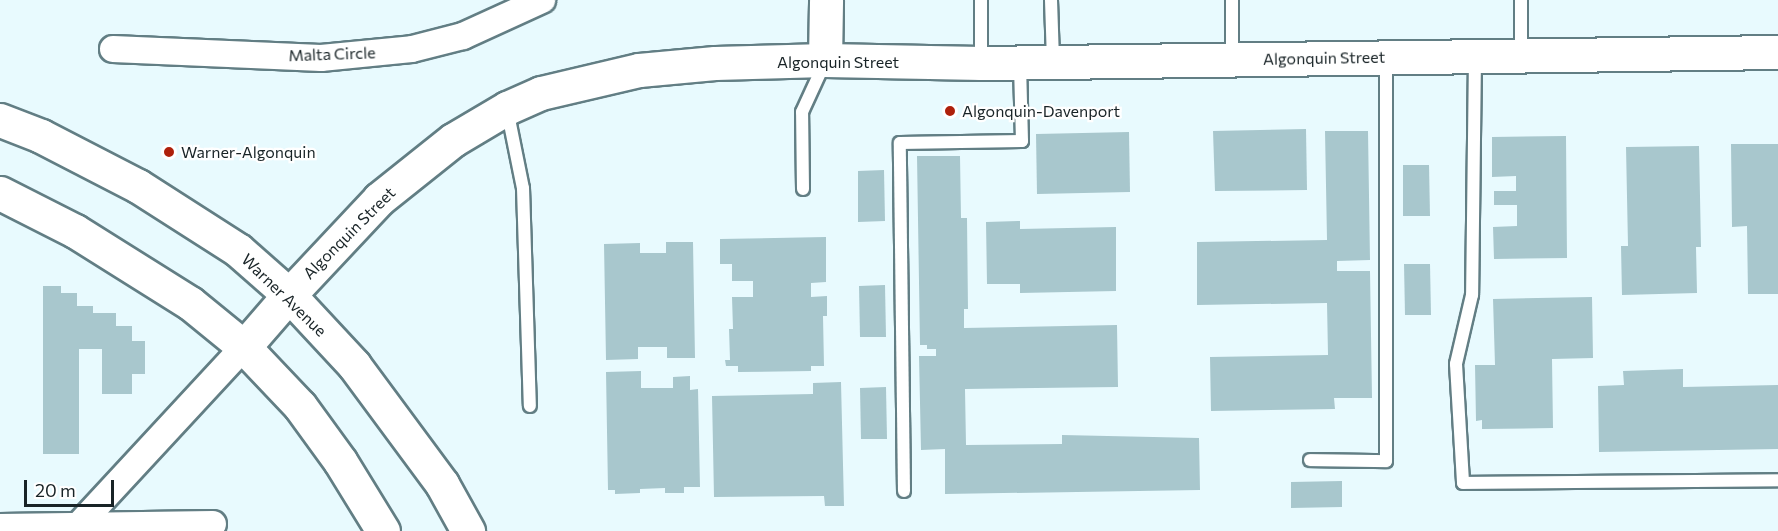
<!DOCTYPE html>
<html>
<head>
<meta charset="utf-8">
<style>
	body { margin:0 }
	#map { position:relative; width:1778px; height:531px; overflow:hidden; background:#e8fafe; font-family:Commissioner,sans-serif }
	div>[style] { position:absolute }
	.building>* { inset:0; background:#a8c7cd }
	.roads { filter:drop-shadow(2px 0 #627e84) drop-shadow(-2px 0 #627e84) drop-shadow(0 2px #627e84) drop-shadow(0 -2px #627e84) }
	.lane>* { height:12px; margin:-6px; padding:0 6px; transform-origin:6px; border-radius:6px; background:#fff }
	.street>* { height:26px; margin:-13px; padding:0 13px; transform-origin:13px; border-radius:13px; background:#fff }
	.secondary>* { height:33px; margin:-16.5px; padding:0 16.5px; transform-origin:16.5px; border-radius:16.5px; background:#fff }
	.primary>* { height:33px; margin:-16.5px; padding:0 16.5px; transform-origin:16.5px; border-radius:16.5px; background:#fff }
	.dots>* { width:16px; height:16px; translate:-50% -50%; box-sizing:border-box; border:3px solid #fff; border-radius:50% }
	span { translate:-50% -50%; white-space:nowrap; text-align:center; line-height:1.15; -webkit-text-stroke:4.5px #fff; paint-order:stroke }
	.street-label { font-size:16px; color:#182326 }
	.poi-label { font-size:16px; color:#182326 }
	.left { translate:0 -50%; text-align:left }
	.scale { position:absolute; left:24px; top:480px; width:90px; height:27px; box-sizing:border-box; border:3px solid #182326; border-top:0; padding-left:8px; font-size:18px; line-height:21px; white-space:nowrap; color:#182326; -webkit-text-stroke:4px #fff; paint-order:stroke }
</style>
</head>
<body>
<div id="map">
	<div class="building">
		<i style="clip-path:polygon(1306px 129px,1307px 190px,1215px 191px,1213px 131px)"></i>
		<i style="clip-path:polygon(1325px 131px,1368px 131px,1370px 260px,1337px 261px,1337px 271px,1370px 271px,1372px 398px,1334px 398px,1335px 409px,1211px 411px,1210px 357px,1328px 355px,1327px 303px,1197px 305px,1197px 242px,1327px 240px)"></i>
		<i style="clip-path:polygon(1129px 132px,1130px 192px,1037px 194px,1036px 134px)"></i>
		<i style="clip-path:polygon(1566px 136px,1567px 258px,1494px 259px,1493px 227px,1517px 226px,1517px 205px,1494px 205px,1494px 191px,1516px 191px,1516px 176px,1492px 177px,1492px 137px)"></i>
		<i style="clip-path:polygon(1731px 144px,1778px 144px,1778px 294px,1748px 294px,1747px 226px,1732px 227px)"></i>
		<i style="clip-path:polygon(1699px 146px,1701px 247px,1696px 247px,1697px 293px,1622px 295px,1621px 246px,1628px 246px,1626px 147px)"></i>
		<i style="clip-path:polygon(917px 156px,960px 156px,961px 218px,967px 218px,968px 309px,964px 309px,964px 328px,1117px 325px,1118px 387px,965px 389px,966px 445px,1062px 444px,1062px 435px,1199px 438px,1200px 490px,945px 494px,945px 449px,921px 450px,919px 356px,936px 356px,936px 349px,927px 349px,927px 345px,920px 345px)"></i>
		<i style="clip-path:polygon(1403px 165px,1429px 165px,1430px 216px,1403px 216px)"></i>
		<i style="clip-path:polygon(884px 170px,885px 221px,858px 222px,858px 171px)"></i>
		<i style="clip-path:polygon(1020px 221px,1020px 229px,1116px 227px,1116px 291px,1020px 293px,1020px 284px,987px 284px,986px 222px)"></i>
		<i style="clip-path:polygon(826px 237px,826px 282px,811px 283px,811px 297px,827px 296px,827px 316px,823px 316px,824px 366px,811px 366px,811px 371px,738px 372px,738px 366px,726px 366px,725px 360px,730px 360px,729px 329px,733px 329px,732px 297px,753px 297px,753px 281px,732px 281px,732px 264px,720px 264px,720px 239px)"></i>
		<i style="clip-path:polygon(666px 242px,693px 242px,695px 358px,667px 358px,667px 347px,638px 347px,638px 359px,606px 360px,604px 244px,640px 243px,640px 253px,666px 253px)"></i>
		<i style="clip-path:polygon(1404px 264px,1430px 264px,1431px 315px,1405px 315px)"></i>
		<i style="clip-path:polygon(885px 285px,886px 337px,860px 337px,859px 286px)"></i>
		<i style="clip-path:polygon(43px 286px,61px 286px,61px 293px,77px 293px,77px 306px,93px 306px,93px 313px,116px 313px,116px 326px,132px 326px,132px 341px,145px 341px,145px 374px,132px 374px,132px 394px,102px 394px,102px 349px,79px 349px,79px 454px,43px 454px)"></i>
		<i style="clip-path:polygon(1592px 297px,1593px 358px,1552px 359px,1553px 428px,1482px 429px,1482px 420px,1476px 421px,1475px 365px,1495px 365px,1493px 299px)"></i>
		<i style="clip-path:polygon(1683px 369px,1683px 387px,1778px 385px,1778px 449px,1599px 452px,1598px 386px,1624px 385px,1623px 371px)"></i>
		<i style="clip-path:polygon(641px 371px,641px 388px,673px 388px,673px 377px,690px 376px,690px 390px,698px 389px,700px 487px,684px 487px,684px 493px,665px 493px,665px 488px,640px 489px,640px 493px,615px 494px,615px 490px,608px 490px,606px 372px)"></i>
		<i style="clip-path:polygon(841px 382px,844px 506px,825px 506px,824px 496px,714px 497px,712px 396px,813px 394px,813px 383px)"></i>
		<i style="clip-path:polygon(886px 387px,887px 439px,861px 439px,860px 388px)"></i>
		<i style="clip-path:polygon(1342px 481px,1342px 507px,1291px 508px,1291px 482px)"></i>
	</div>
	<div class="roads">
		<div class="lane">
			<i style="left:981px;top:0;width:62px;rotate:90deg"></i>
			<i style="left:1051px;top:0;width:61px;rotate:88.1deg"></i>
			<i style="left:1232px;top:0;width:58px;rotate:90deg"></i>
			<i style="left:1521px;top:0;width:54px;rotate:90deg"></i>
			<i style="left:1475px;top:57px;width:238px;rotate:90.7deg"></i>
			<i style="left:1472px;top:295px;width:71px;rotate:103.1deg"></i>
			<i style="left:1456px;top:364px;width:119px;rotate:86.6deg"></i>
			<i style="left:1463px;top:483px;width:315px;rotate:-0.5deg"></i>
			<i style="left:507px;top:109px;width:81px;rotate:78.6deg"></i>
			<i style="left:523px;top:188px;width:218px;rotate:88.2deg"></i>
			<i style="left:803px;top:189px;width:77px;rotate:-90.7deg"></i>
			<i style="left:802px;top:112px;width:55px;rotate:-65.3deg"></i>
			<i style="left:1310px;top:460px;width:76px;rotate:0.8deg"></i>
			<i style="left:1386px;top:461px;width:403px;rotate:-90deg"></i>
			<i style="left:904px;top:491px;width:348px;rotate:-90.7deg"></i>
			<i style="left:900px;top:143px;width:122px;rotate:-0.9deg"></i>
			<i style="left:1022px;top:141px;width:78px;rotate:-91.5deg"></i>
		</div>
		<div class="street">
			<i style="left:113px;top:49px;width:208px;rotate:2.5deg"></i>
			<i style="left:321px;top:58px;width:91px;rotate:-5.6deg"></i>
			<i style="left:412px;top:49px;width:53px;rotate:-14.3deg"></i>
			<i style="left:463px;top:36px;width:87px;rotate:-24.5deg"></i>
			<i style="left:78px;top:526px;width:244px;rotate:-47.2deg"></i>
			<i style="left:0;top:527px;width:213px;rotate:-0.8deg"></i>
		</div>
		<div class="secondary">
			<i style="left:825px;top:60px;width:60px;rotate:-89deg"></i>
			<i style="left:244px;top:347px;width:69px;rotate:-49.1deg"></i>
			<i style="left:289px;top:295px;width:132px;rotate:-46.8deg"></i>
			<i style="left:379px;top:199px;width:95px;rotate:-38.6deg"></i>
			<i style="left:453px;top:140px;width:63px;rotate:-30.7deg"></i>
			<i style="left:507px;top:108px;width:37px;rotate:-24deg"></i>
			<i style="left:541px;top:93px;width:101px;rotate:-13.2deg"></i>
			<i style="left:639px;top:70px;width:76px;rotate:-5.3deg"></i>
			<i style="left:715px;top:63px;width:110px;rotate:-1.6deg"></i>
			<i style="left:825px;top:60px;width:156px;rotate:1.1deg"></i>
			<i style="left:981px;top:63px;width:797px;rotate:-0.79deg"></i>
		</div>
		<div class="primary">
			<i style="left:0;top:120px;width:44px;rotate:21.3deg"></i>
			<i style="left:41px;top:136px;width:109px;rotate:27.3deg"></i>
			<i style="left:138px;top:186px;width:119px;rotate:32.6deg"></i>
			<i style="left:238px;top:250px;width:68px;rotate:41.4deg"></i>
			<i style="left:289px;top:295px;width:96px;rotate:47.1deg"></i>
			<i style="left:354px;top:365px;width:148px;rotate:53.5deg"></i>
			<i style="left:442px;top:484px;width:54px;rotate:61deg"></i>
			<i style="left:0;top:193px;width:84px;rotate:26.9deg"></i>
			<i style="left:75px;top:231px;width:136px;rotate:32.1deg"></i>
			<i style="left:190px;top:303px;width:70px;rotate:39.2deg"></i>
			<i style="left:244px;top:347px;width:81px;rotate:46.5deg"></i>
			<i style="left:300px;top:406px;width:68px;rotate:54deg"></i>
			<i style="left:340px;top:461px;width:82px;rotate:58.4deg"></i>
		</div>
	</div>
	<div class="dots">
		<i style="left:950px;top:111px;background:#ae200b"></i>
		<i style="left:169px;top:152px;background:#ae200b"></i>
	</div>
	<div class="street-label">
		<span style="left:332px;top:54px;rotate:-2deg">Malta Circle</span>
		<span style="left:1324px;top:58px;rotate:-1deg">Algonquin Street</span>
		<span style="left:838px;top:62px">Algonquin Street</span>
		<span style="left:349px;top:233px;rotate:-45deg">Algonquin Street</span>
		<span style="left:284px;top:295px;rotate:44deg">Warner Avenue</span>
	</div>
	<div class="poi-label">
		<span class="left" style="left:962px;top:111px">Algonquin-Davenport</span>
		<span class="left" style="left:181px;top:152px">Warner-Algonquin</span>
	</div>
	<div class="scale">20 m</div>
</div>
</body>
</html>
